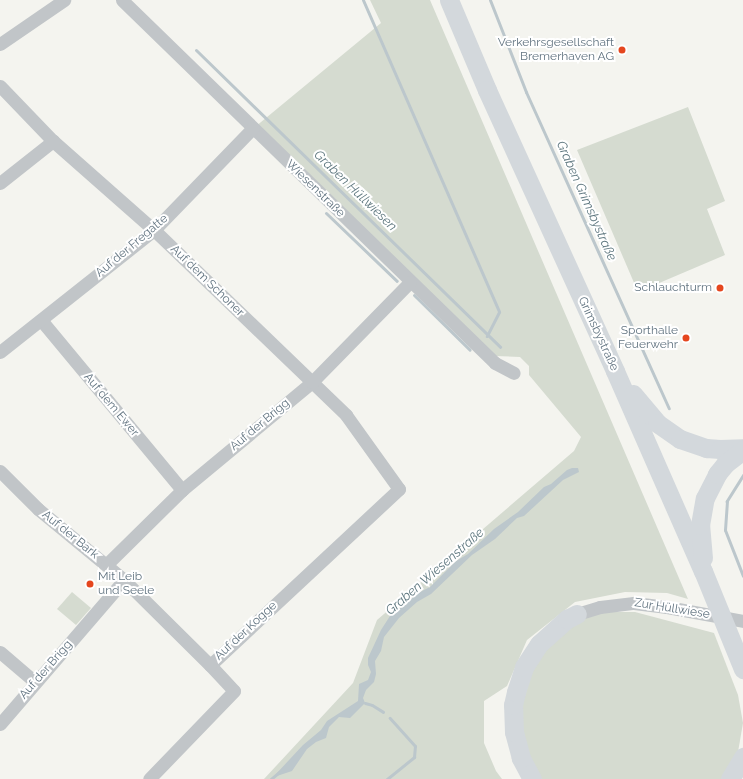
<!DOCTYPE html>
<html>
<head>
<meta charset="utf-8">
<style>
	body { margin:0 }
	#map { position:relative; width:743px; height:779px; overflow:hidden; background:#f4f4ef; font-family:Raleway,sans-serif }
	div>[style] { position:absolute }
	.green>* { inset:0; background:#d5dbd0 }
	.water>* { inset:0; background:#bcc7cc }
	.stream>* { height:3px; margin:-1.5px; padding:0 1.5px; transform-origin:1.5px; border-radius:1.5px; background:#bcc7cc }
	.minor>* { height:13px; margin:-6.5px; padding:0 6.5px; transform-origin:6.5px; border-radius:6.5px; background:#c1c5c8 }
	.highway>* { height:19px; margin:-9.5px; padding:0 9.5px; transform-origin:9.5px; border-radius:9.5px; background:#d3d8dc }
	.dots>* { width:11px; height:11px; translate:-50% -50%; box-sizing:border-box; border:2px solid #fff; border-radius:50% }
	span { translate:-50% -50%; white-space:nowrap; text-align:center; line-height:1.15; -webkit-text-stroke:4px #fff; paint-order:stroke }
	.poi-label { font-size:12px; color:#627481 }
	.right { translate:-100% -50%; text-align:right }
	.left { translate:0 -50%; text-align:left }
	.street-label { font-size:12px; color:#627481 }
	.water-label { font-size:13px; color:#5e777f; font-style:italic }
</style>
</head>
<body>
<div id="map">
	<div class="green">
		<i style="clip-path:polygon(370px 0,430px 0,688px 599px,667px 593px,625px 592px,575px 602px,527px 640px,507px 686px,484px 701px,484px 743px,496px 771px,502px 779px,264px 779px,353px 683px,377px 620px,574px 451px,581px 437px,529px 375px,529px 366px,520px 357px,494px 356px,255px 127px,381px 23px)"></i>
		<i style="clip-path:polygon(688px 107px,725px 201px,707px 209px,725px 255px,638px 292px,577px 150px)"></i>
		<i style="clip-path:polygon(72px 592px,91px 608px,76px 625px,57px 609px)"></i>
		<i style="clip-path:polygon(609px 612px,635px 612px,714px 633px,738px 695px,743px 723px,738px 752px,724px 779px,538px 779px,518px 723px,529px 667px,548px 642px,587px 616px)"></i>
	</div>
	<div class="water">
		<i style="clip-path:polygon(572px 468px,578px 468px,579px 472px,563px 480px,524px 516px,517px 518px,495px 539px,472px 555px,431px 594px,417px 602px,399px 618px,384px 637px,381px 651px,375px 661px,376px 674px,374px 682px,366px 690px,363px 698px,365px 703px,350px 718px,339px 717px,329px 727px,326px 738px,316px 742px,307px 749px,292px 771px,277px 776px,276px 774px,303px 745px,321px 730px,327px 721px,358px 701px,359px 684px,368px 680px,371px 672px,368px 665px,368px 658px,381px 630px,390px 616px,420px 592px,430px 587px,456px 561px,468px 554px,494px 529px,518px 512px,544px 487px,551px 484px,567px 470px)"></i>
	</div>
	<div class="stream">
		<i style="left:363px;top:0;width:340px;rotate:66.4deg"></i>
		<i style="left:499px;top:312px;width:27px;rotate:117deg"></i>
		<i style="left:490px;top:0;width:99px;rotate:68.6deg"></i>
		<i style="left:526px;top:92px;width:347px;rotate:65.7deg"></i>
		<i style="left:196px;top:50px;width:425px;rotate:44.3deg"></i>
		<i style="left:326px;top:213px;width:98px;rotate:43.8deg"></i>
		<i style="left:414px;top:295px;width:78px;rotate:44.5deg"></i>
		<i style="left:743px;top:475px;width:31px;rotate:122deg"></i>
		<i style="left:727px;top:501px;width:29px;rotate:94deg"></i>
		<i style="left:725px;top:530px;width:49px;rotate:68.6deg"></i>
		<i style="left:365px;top:703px;width:7px;rotate:16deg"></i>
		<i style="left:372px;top:705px;width:13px;rotate:32deg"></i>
		<i style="left:271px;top:779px;width:11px;rotate:-41deg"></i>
		<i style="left:387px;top:779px;width:35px;rotate:-39deg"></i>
		<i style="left:414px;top:757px;width:11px;rotate:-85deg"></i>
		<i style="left:415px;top:746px;width:38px;rotate:-132deg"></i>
	</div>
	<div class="minor">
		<i style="left:122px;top:0;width:520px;rotate:44.22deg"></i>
		<i style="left:495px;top:363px;width:21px;rotate:28deg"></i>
		<i style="left:0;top:44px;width:78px;rotate:-34.5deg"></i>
		<i style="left:0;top:86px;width:76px;rotate:46.1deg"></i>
		<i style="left:53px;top:141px;width:135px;rotate:41.4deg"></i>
		<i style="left:154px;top:230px;width:267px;rotate:43.9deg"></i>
		<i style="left:346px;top:415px;width:91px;rotate:54.4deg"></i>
		<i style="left:399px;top:489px;width:258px;rotate:137deg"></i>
		<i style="left:210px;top:665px;width:35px;rotate:47deg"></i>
		<i style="left:234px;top:691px;width:122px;rotate:134deg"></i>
		<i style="left:0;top:183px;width:68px;rotate:-38.4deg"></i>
		<i style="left:41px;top:320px;width:221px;rotate:50.3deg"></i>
		<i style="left:0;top:352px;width:196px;rotate:-38.4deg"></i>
		<i style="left:154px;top:230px;width:142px;rotate:-45.9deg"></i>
		<i style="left:0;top:471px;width:54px;rotate:45deg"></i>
		<i style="left:38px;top:509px;width:112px;rotate:39.5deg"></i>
		<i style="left:124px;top:580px;width:121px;rotate:44.7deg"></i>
		<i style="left:107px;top:564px;width:105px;rotate:-44.6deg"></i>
		<i style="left:182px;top:490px;width:169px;rotate:-39.7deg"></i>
		<i style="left:312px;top:382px;width:140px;rotate:-45.6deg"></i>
		<i style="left:577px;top:614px;width:24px;rotate:-17deg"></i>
		<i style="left:600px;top:607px;width:34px;rotate:-7deg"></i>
		<i style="left:634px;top:603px;width:33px;rotate:7deg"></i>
		<i style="left:667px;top:607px;width:77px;rotate:10.4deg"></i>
		<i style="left:0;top:652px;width:46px;rotate:40.6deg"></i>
		<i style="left:0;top:724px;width:190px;rotate:-49.3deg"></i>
	</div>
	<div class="highway">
		<i style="left:449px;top:0;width:98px;rotate:67.1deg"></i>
		<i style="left:487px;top:90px;width:309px;rotate:65.5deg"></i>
		<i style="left:615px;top:371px;width:219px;rotate:66.3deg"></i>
		<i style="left:703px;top:571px;width:106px;rotate:67.8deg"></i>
		<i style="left:633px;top:394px;width:38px;rotate:50deg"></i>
		<i style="left:657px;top:423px;width:28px;rotate:35deg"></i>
		<i style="left:680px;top:439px;width:28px;rotate:19deg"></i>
		<i style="left:706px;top:448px;width:14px;rotate:4deg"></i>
		<i style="left:720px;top:449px;width:23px;rotate:-2deg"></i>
		<i style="left:703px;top:558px;width:33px;rotate:-95deg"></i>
		<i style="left:700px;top:525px;width:27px;rotate:-80deg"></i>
		<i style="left:705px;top:498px;width:27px;rotate:-63deg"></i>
		<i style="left:717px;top:474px;width:13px;rotate:-51deg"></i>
		<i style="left:725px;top:464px;width:23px;rotate:-38deg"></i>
		<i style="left:532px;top:779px;width:24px;rotate:-118deg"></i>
		<i style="left:521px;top:758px;width:27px;rotate:-105deg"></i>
		<i style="left:514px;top:732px;width:27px;rotate:-92deg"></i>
		<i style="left:513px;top:705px;width:13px;rotate:-77deg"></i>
		<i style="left:516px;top:692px;width:26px;rotate:-72deg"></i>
		<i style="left:524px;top:667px;width:27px;rotate:-57deg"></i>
		<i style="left:539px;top:644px;width:38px;rotate:-42deg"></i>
		<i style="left:567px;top:619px;width:11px;rotate:-27deg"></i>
		<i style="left:730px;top:779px;width:26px;rotate:-59deg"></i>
	</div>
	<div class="dots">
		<i style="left:622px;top:50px;background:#e5461e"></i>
		<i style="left:720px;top:288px;background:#e5461e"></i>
		<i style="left:686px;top:338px;background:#e5461e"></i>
		<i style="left:90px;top:584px;background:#e5461e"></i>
	</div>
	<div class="poi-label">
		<span class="right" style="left:614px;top:50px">Verkehrsgesellschaft<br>Bremerhaven AG</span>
		<span class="right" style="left:712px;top:288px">Schlauchturm</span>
		<span class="right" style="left:678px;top:338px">Sporthalle<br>Feuerwehr</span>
		<span class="left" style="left:98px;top:584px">Mit Leib<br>und Seele</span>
	</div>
	<div class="street-label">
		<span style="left:315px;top:189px;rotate:44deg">Wiesenstraße</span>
		<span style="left:132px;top:246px;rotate:-40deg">Auf der Fregatte</span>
		<span style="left:207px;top:281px;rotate:44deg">Auf dem Schoner</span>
		<span style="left:598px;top:334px;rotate:65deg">Grimsbystraße</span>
		<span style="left:111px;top:405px;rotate:50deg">Auf dem Ewer</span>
		<span style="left:260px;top:425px;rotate:-40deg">Auf der Brigg</span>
		<span style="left:70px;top:535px;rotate:39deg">Auf der Bark</span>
		<span style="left:672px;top:609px;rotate:9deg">Zur Hüllwiese</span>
		<span style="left:246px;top:631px;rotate:-43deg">Auf der Kogge</span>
		<span style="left:46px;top:670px;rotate:-49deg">Auf der Brigg</span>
	</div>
	<div class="water-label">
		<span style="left:355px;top:191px;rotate:44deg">Graben Hüllwiesen</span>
		<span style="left:586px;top:201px;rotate:66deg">Graben Grimsbystraße</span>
		<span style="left:435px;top:572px;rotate:-41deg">Graben Wiesenstraße</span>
	</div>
</div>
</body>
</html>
